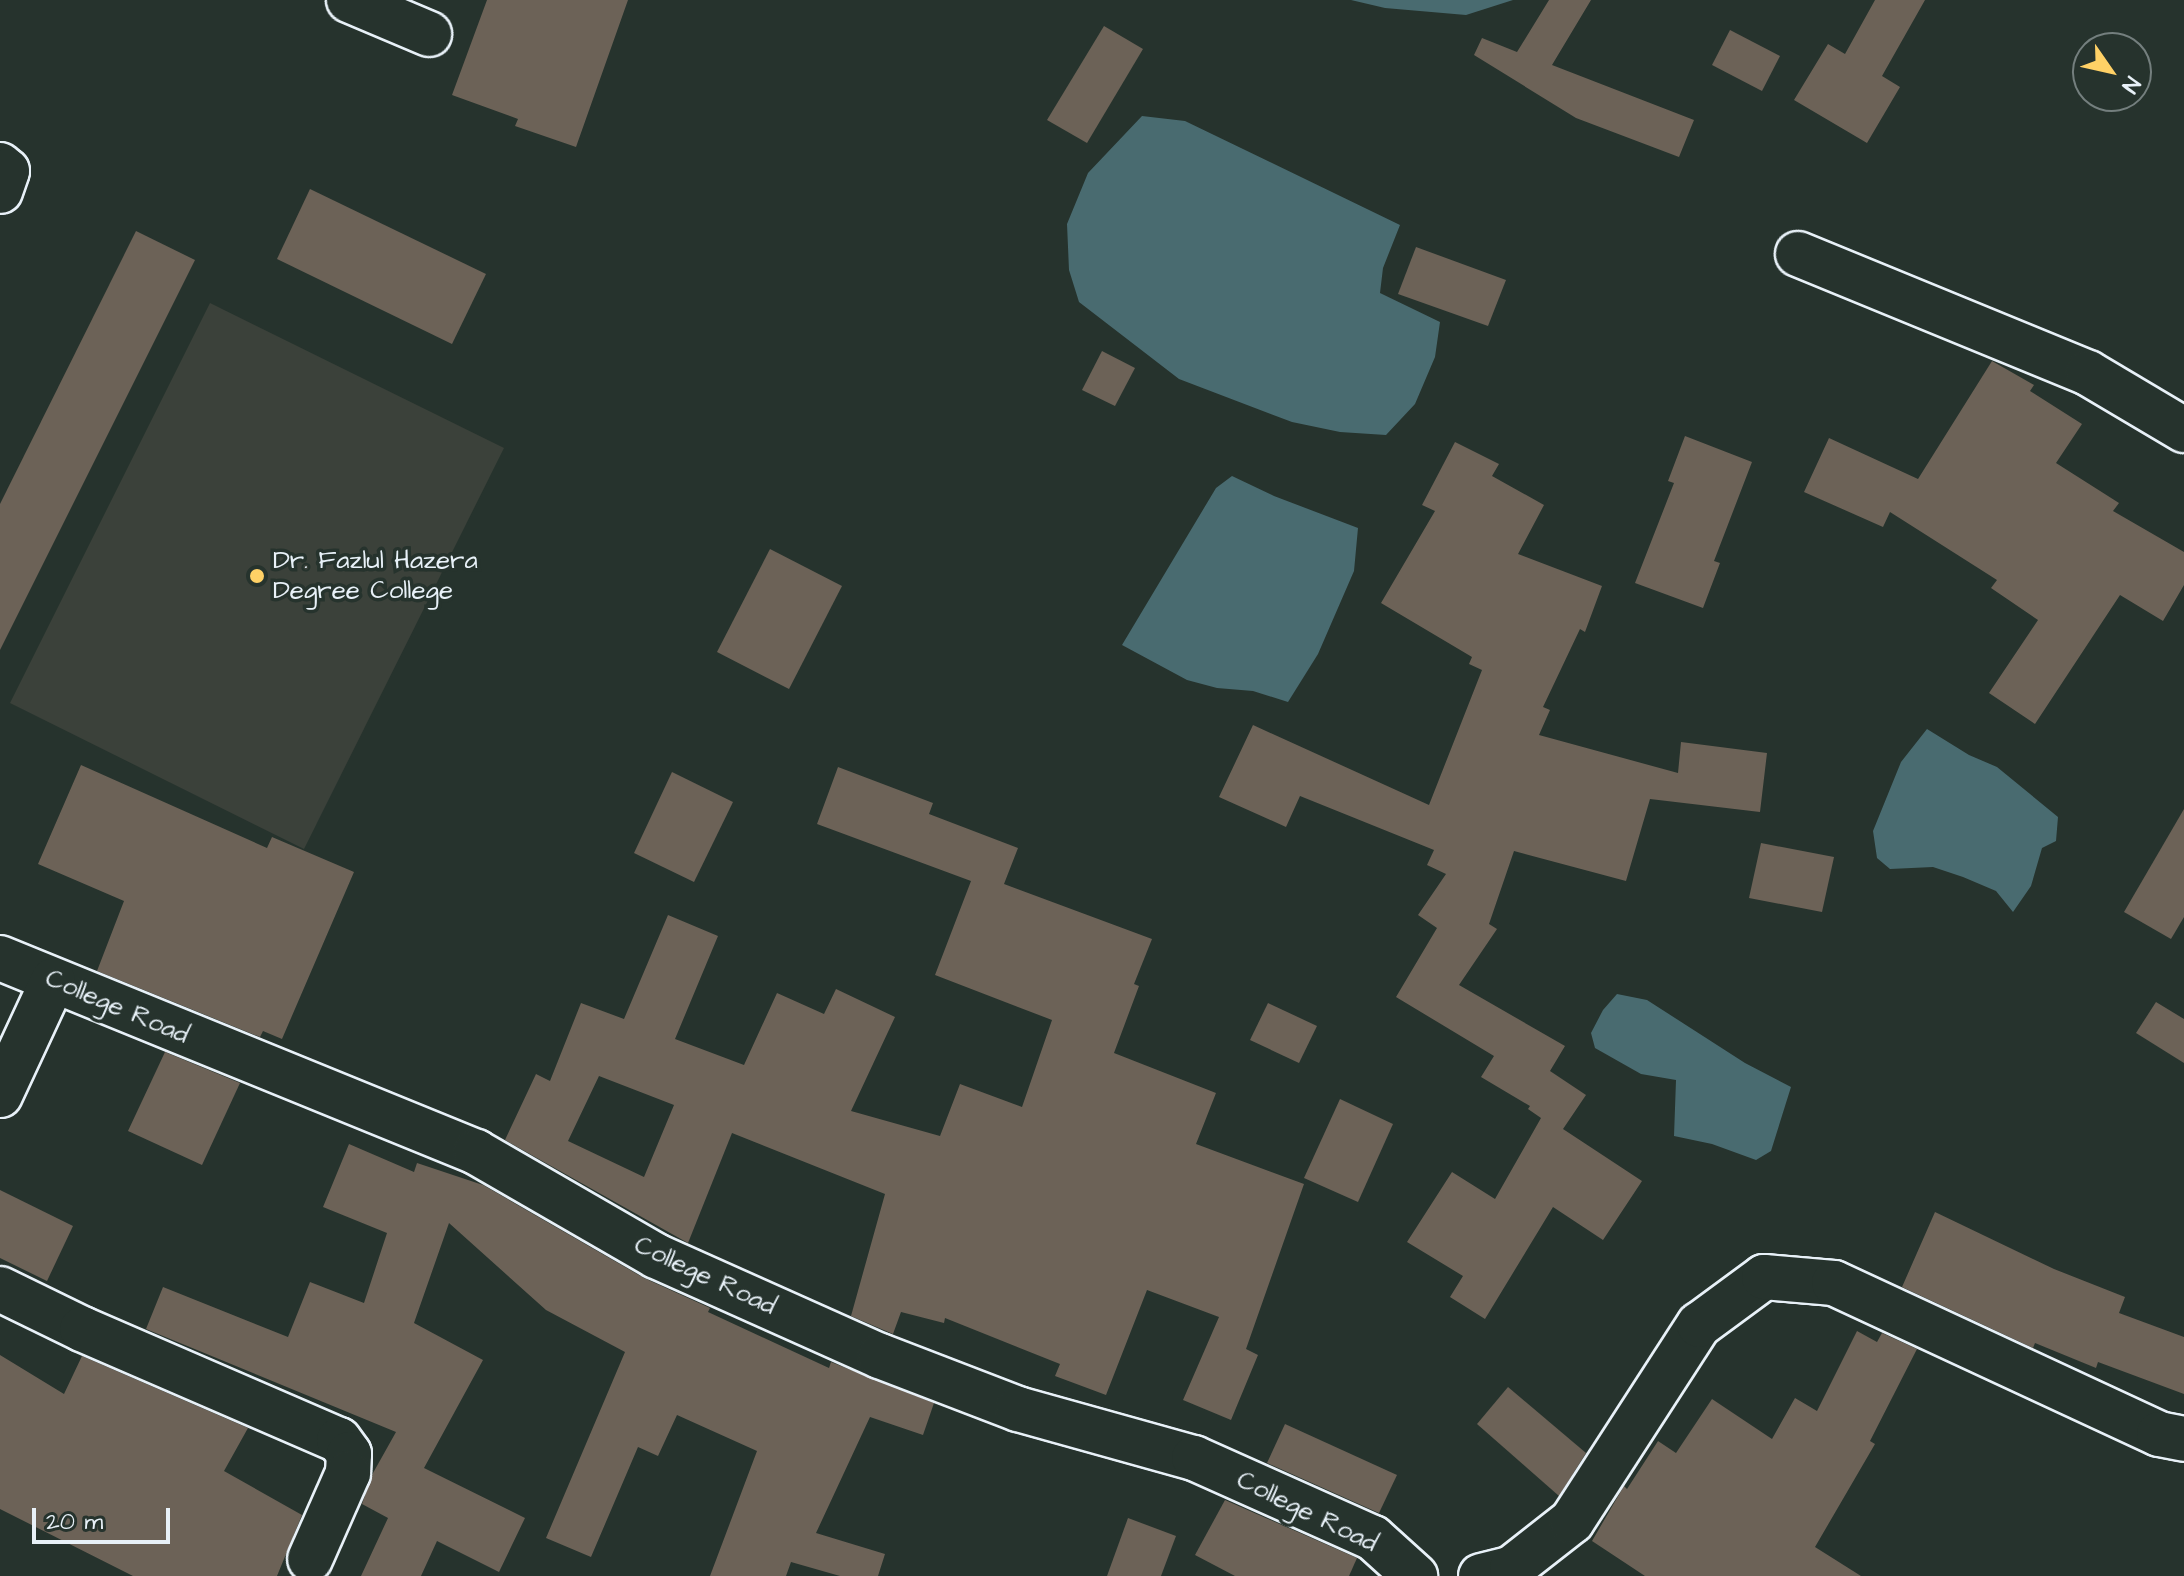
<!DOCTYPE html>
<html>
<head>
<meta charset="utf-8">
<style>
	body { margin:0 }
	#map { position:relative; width:2184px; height:1576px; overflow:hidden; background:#26332d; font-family:"Architects Daughter",sans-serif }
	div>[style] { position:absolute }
	.built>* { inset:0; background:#3b413a }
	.water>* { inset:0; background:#496b70 }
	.building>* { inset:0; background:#6c6257 }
	.roads { filter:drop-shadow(2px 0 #e8f1f8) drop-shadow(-2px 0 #e8f1f8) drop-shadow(0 2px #e8f1f8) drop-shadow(0 -2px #e8f1f8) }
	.minor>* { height:44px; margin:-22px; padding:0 22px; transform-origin:22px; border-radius:22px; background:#26332d }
	.dots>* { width:22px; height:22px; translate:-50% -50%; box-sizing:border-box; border:4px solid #26332d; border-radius:50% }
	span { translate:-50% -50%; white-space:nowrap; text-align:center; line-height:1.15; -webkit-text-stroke:7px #26332d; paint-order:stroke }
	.poi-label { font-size:26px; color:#e8f1f8 }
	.left { translate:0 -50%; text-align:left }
	.street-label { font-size:26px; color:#e8f1f8 }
	.north { position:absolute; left:2072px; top:32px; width:80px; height:80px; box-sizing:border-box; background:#26332d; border:2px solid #747f7e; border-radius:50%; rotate:124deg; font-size:22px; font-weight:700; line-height:32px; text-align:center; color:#e8f1f8 }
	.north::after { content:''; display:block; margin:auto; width:28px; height:36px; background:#ffd166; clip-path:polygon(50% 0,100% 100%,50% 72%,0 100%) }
	.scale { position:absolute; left:32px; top:1508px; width:138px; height:36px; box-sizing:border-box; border:4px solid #e8f1f8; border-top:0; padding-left:10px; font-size:24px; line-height:28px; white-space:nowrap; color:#e8f1f8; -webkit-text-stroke:6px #26332d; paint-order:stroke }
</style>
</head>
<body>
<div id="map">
	<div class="built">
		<i style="clip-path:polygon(210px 303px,504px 448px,304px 849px,10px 703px)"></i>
	</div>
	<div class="water">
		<i style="clip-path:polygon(1351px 0,1513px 0,1466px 15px,1385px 8px)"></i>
		<i style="clip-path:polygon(1142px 116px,1185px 121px,1400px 225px,1383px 268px,1380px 293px,1440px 322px,1435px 357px,1415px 404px,1386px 435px,1340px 432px,1292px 422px,1179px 379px,1079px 302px,1069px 270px,1067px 224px,1088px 173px)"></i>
		<i style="clip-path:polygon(1232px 476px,1274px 496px,1358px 528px,1354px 571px,1318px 654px,1288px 702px,1253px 691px,1217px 688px,1187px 680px,1122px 645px,1216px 488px)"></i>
		<i style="clip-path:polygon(1927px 729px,1969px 755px,1997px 767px,2058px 817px,2056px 841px,2042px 848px,2031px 886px,2013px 912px,1996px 891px,1963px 877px,1933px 867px,1890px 869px,1877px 858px,1873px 831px,1901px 762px)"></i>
		<i style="clip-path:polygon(1617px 994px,1647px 1000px,1745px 1063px,1791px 1087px,1771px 1151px,1756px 1160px,1712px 1144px,1674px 1136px,1676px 1080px,1641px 1074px,1595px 1048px,1591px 1033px,1603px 1010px)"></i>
	</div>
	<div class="building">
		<i style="clip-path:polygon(487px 0,628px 0,576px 147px,515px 126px,518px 119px,452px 95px)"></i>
		<i style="clip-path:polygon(1549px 0,1591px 0,1552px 65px,1694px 120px,1679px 157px,1576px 118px,1474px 55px,1482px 38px,1517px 52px)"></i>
		<i style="clip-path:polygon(1875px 0,1925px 0,1882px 76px,1900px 87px,1867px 143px,1794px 100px,1828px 44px,1845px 54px)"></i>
		<i style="clip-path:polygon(1104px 26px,1143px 49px,1087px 143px,1047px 120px)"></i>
		<i style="clip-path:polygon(1730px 30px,1780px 56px,1762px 91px,1712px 65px)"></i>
		<i style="clip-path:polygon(310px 189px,486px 274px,452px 344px,277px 259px)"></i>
		<i style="clip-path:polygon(136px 231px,195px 260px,0 650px,0 504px)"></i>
		<i style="clip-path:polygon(1416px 247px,1506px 280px,1488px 326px,1398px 294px)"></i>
		<i style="clip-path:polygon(1102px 351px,1135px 368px,1115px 406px,1082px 390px)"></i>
		<i style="clip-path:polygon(1992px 361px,2034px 385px,2030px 391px,2082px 424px,2056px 463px,2119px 503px,2113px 511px,2184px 552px,2184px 585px,2163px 621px,2120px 595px,2035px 724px,1989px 693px,2038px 620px,1991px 588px,1997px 580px,1890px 512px,1883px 527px,1804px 492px,1829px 438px,1918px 479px)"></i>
		<i style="clip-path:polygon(1685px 436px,1752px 462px,1714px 561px,1720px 563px,1703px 608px,1635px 583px,1674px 483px,1668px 481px)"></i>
		<i style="clip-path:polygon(1455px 442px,1499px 464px,1492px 476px,1544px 505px,1518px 554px,1602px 586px,1585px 632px,1580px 629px,1543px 707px,1550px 710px,1539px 735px,1678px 773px,1681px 742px,1767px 753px,1760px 812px,1650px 799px,1626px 881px,1514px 851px,1489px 924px,1497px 929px,1459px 985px,1565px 1046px,1550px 1071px,1586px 1095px,1563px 1129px,1642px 1181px,1603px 1240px,1553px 1207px,1485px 1319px,1450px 1297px,1463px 1276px,1407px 1242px,1452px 1172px,1495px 1199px,1541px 1118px,1528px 1109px,1530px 1106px,1481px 1077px,1494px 1056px,1396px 997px,1437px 928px,1418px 915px,1446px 874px,1427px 865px,1434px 850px,1300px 796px,1286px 827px,1219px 797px,1253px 725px,1429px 805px,1482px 670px,1469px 664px,1472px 657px,1381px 603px,1435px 511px,1422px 505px)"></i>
		<i style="clip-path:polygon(770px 549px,842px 586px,789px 689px,717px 652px)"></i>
		<i style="clip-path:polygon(81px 765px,267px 848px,272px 837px,354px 872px,282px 1039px,263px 1031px,260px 1037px,97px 971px,124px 901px,38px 864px)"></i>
		<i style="clip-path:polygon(evenodd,838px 767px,933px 803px,929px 814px,1018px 848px,1004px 884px,1152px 939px,1134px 984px,1139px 986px,1114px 1053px,1216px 1093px,1196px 1144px,1304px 1184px,1246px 1349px,1258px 1355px,1231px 1420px,1183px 1400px,1219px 1317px,1147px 1290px,1106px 1395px,1055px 1376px,1060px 1364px,945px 1318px,944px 1323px,901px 1312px,893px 1334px,851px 1316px,885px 1194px,732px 1133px,688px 1243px,505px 1140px,536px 1074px,550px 1081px,581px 1003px,624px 1019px,668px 915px,718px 936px,675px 1039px,744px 1065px,777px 993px,824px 1014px,836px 989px,895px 1017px,851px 1111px,940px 1136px,960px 1084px,1022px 1107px,1052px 1020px,935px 975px,971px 881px,817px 824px,838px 767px,599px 1076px,674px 1105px,644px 1177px,568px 1141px,599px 1076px)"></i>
		<i style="clip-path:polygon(672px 772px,733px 802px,694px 882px,634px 853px)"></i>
		<i style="clip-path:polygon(2184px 809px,2184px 917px,2171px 939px,2124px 912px)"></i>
		<i style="clip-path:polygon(1761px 843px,1834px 857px,1822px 912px,1749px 898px)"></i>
		<i style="clip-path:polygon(2156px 1002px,2184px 1019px,2184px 1063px,2136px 1033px)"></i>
		<i style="clip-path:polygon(1268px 1003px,1317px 1026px,1299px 1063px,1250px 1040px)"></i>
		<i style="clip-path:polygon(165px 1052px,240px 1083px,202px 1165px,128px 1131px)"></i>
		<i style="clip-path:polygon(1340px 1099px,1393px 1124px,1358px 1202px,1304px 1178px)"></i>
		<i style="clip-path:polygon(349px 1144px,414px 1172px,417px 1163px,483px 1185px,644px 1278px,710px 1308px,708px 1312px,829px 1368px,831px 1362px,934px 1403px,923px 1435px,870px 1417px,816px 1533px,885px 1554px,878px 1576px,840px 1576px,791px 1562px,786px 1576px,710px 1576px,757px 1451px,677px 1415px,658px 1456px,638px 1447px,591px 1557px,546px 1538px,625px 1352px,546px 1310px,449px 1223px,414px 1323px,483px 1360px,424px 1468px,525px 1518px,499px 1572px,437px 1541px,421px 1576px,361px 1576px,388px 1518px,362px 1504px,373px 1473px,396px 1432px,146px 1329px,163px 1287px,288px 1337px,310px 1282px,364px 1303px,387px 1233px,323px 1207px)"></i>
		<i style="clip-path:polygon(0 1190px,73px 1226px,47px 1281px,0 1258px)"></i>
		<i style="clip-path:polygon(1935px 1212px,2054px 1269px,2125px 1297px,2119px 1313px,2184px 1337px,2184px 1394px,2098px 1362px,2096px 1368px,2035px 1343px,2033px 1348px,1902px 1287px)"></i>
		<i style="clip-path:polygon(1857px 1331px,1877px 1342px,1882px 1333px,1917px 1349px,1870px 1441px,1875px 1444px,1815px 1547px,1861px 1576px,1645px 1576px,1592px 1541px,1624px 1486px,1627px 1489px,1658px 1441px,1676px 1453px,1712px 1399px,1772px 1439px,1795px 1398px,1817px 1411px)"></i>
		<i style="clip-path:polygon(0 1355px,64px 1394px,82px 1356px,248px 1428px,224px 1471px,302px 1515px,277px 1576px,133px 1576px,0 1509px)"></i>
		<i style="clip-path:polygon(1508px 1387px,1586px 1453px,1559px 1496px,1477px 1424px)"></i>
		<i style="clip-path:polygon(1285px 1424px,1397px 1475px,1379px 1513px,1267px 1463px)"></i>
		<i style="clip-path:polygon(1225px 1500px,1357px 1558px,1349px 1576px,1235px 1576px,1195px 1555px)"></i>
		<i style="clip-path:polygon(1128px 1518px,1176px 1536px,1161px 1576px,1107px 1576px)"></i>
	</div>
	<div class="roads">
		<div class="minor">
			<i style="left:349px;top:0;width:87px;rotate:23deg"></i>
			<i style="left:0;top:165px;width:9px;rotate:41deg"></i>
			<i style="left:7px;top:171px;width:21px;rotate:109deg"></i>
			<i style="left:1798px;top:254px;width:313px;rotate:22.3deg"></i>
			<i style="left:2088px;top:373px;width:112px;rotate:30.7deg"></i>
			<i style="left:0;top:958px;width:514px;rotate:22.17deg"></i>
			<i style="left:476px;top:1152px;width:208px;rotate:30deg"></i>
			<i style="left:656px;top:1256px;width:245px;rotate:24.1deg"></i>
			<i style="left:880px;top:1356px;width:148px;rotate:21deg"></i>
			<i style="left:1018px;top:1409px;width:183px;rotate:15.6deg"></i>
			<i style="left:1194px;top:1458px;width:196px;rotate:24.1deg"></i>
			<i style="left:1373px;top:1538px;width:57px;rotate:42.1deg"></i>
			<i style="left:0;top:1095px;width:126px;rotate:-65.1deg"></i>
			<i style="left:0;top:1289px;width:91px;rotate:26deg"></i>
			<i style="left:82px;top:1329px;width:280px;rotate:23.4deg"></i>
			<i style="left:339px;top:1440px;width:17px;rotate:54deg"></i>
			<i style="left:349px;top:1454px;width:19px;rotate:93deg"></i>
			<i style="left:348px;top:1473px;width:94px;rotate:113.8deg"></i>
			<i style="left:1481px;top:1576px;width:32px;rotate:-14deg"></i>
			<i style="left:1512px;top:1568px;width:76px;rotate:-38.1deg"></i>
			<i style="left:1572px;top:1521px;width:234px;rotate:-57.1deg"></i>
			<i style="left:1699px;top:1325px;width:81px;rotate:-36.4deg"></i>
			<i style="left:1764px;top:1277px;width:70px;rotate:4.9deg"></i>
			<i style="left:1834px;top:1283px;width:358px;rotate:24.9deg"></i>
			<i style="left:2159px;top:1434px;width:25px;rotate:11deg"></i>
		</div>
	</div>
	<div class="dots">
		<i style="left:257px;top:576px;background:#ffd166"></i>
	</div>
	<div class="poi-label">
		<span class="left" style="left:273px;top:576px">Dr. Fazlul Hazera<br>Degree College</span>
	</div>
	<div class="street-label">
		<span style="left:117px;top:1007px;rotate:23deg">College Road</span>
		<span style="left:705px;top:1276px;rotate:25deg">College Road</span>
		<span style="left:1307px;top:1512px;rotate:26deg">College Road</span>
	</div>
	<div class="north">N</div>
	<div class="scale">20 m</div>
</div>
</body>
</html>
